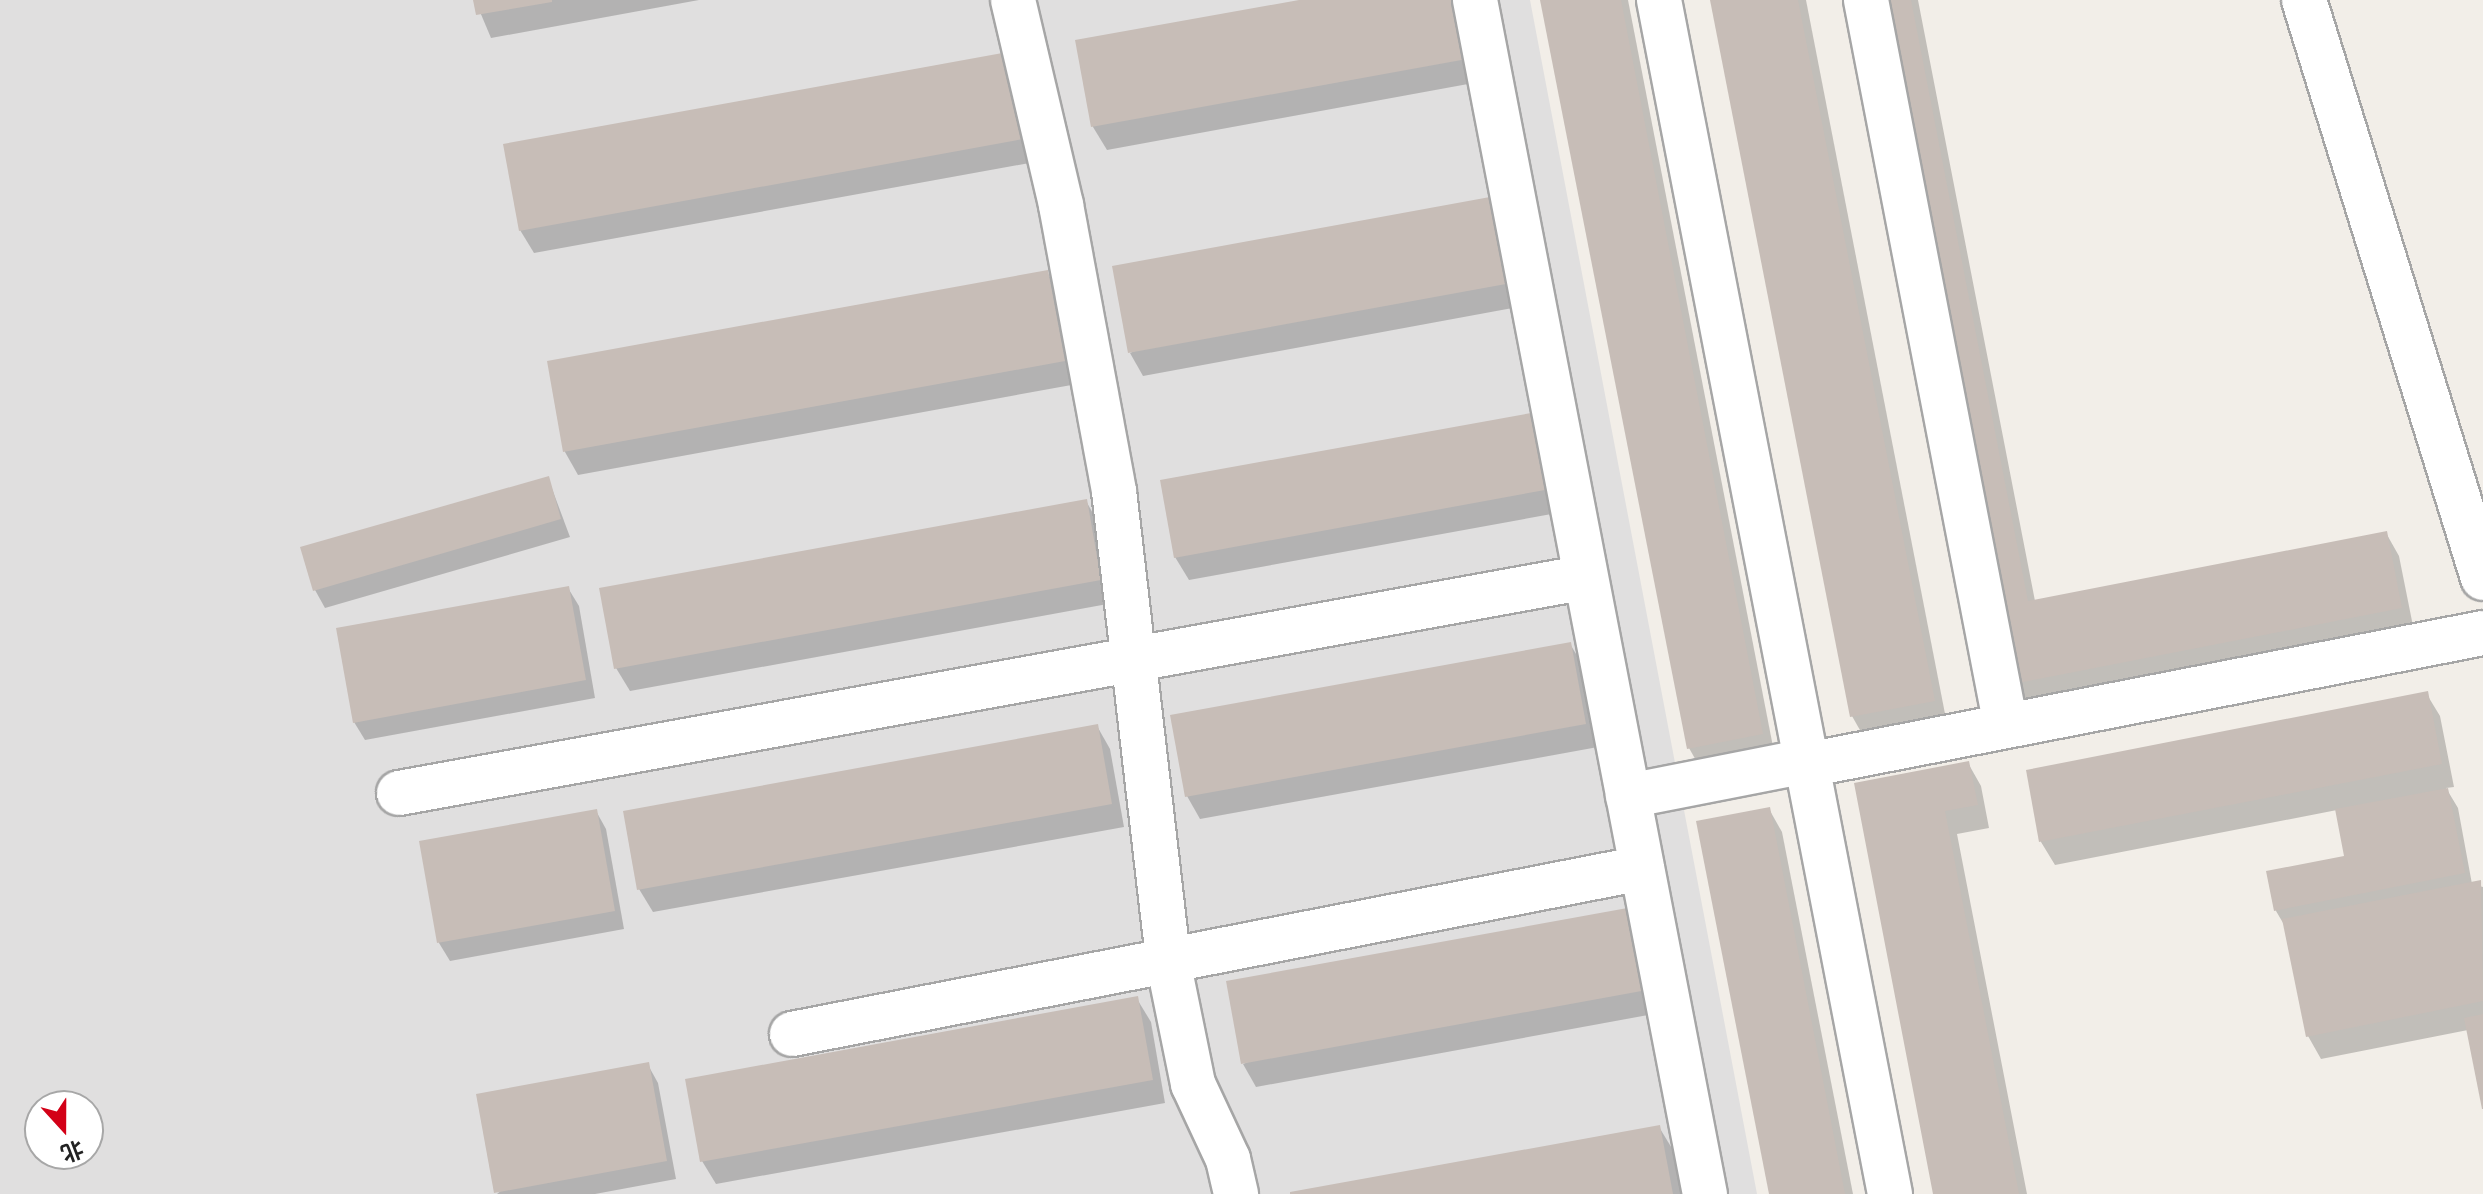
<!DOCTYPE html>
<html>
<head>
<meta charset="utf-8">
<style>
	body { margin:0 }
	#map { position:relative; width:2483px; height:1194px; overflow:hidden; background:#f2eee8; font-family:Montserrat,"Noto Sans SC",sans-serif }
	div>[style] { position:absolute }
	.residential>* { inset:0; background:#e0dfdf }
	.shadow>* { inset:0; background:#0003 }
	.building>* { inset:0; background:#c7bdb7 }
	.roads { filter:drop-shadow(2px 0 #a6a6a6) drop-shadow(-2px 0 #a6a6a6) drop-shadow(0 2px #a6a6a6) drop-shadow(0 -2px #a6a6a6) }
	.minor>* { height:44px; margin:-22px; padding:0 22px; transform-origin:22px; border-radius:22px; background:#fff }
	span { translate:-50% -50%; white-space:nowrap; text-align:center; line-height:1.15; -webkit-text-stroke:6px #fff; paint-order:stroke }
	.north { position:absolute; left:24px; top:1090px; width:80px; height:80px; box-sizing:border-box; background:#fff; border:2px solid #a7a7a7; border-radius:50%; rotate:159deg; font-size:22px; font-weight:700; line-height:32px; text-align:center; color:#222 }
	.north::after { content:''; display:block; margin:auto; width:28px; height:36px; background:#d30017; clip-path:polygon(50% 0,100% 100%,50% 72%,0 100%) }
</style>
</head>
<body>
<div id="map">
	<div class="residential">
		<i style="clip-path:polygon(evenodd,0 0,1530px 0,1757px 1194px,0 1194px,0 0,40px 1106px,88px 1106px,88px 1154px,40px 1154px,40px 1106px)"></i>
	</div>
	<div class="shadow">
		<i style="clip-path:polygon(475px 0,699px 0,491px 38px)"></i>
		<i style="clip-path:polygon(1311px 0,1464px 0,1479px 82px,1107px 150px,1093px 127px,1078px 42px)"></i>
		<i style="clip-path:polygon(1543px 0,1628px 0,1775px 757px,1702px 771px,1689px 748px)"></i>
		<i style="clip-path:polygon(1712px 0,1806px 0,1947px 724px,1865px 739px,1852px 716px)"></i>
		<i style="clip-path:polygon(1882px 0,1918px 0,2035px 601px,2386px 533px,2399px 556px,2414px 631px,2028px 707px,2015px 684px)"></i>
		<i style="clip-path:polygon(1007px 54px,1035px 162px,534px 253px,520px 230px)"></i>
		<i style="clip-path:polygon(1489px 199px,1503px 222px,1518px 307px,1143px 376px,1130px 353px)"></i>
		<i style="clip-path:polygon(1047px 272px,1060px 295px,1077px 384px,578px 475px,565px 452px,549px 363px)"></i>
		<i style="clip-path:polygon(1530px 415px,1543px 438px,1557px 513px,1189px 580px,1175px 557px)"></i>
		<i style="clip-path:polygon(548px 478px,570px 537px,325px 608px,315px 590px)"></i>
		<i style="clip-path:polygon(1086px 501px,1099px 524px,1113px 603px,630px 691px,616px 668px)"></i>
		<i style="clip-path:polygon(568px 588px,579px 606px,595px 698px,365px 740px,354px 722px)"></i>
		<i style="clip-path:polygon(1570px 644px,1584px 667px,1598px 747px,1200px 819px,1187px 796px)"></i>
		<i style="clip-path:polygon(2426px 693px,2440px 716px,2454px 787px,2446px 788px,2458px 808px,2472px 884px,2483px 887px,2483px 1106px,2468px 1030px,2321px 1059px,2308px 1036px,2286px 928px,2276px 911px,2269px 872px,2346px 857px,2337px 810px,2055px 865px,2041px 842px,2028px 771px)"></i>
		<i style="clip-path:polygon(1097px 726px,1110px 749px,1124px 827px,653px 912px,639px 889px)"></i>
		<i style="clip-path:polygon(1968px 763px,1981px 786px,1989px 828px,1957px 834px,2027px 1194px,1936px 1194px,1856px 785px)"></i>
		<i style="clip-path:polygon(1769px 809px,1782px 832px,1853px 1194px,1771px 1194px)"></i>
		<i style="clip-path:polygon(596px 811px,606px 829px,624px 929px,450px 961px,439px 943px,421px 843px)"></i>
		<i style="clip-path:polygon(1632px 909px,1659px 1013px,1256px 1087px,1243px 1064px)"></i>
		<i style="clip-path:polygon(1137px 999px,1151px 1022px,1165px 1103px,716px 1184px,702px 1161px)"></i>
		<i style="clip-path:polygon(648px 1065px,658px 1083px,676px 1179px,595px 1194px,497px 1194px)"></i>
		<i style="clip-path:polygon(1659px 1127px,1673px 1150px,1681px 1194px,1293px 1194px)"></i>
	</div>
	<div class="building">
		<i style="clip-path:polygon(473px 0,552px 0,552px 2px,476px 15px)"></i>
		<i style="clip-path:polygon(1299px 0,1456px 0,1467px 59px,1091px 127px,1075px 40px)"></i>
		<i style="clip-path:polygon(1540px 0,1621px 0,1763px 734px,1687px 749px)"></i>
		<i style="clip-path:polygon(1710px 0,1798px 0,1935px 701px,1850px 717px)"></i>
		<i style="clip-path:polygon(1880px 0,1911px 0,2028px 601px,2387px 531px,2402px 608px,2013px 684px)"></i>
		<i style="clip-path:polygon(1008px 52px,1023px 139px,519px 231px,503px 144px)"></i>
		<i style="clip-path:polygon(1490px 197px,1506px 284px,1128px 353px,1112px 266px)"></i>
		<i style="clip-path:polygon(1048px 270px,1065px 361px,563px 452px,547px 361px)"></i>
		<i style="clip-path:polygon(1531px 413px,1545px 490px,1174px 558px,1160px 480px)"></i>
		<i style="clip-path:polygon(549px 476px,561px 519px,313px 591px,300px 547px)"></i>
		<i style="clip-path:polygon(1087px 499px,1101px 580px,614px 669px,599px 588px)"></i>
		<i style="clip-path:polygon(569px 586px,586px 680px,353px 723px,336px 628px)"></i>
		<i style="clip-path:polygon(1571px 642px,1586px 724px,1185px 797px,1170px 715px)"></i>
		<i style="clip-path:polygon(2428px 691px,2442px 764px,2039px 842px,2026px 770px)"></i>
		<i style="clip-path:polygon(1098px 724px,1112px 804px,637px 890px,623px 811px)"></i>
		<i style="clip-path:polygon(1969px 761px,1978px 805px,1945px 811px,2019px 1194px,1933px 1194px,1854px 783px)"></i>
		<i style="clip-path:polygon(2448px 788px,2465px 873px,2274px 911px,2266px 871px,2344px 856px,2335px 809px)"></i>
		<i style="clip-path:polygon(1770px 807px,1845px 1194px,1769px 1194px,1696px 821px)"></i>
		<i style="clip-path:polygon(597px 809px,615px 911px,437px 943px,419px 841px)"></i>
		<i style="clip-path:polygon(2481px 880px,2483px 1001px,2306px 1037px,2282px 919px)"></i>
		<i style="clip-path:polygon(1633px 907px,1647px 990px,1241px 1064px,1226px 981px)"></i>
		<i style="clip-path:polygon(1138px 996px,1153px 1080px,700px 1162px,685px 1079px)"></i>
		<i style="clip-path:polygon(2483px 1014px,2483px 1109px,2482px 1109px,2464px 1018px)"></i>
		<i style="clip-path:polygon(649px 1062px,667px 1161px,494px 1193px,476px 1094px)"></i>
		<i style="clip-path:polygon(1660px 1125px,1673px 1194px,1290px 1194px,1290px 1192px)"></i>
	</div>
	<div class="roads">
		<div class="minor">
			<i style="left:1013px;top:0;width:211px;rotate:76.8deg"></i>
			<i style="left:1061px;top:205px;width:291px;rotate:79.5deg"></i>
			<i style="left:1114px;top:491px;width:473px;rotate:83.4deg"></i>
			<i style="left:1168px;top:961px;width:126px;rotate:78.5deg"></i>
			<i style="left:1193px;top:1084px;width:83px;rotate:65deg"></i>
			<i style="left:1228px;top:1159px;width:36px;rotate:77deg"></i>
			<i style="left:1475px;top:0;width:1216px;rotate:79.1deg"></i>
			<i style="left:1659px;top:0;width:1216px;rotate:79.05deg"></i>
			<i style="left:1866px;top:0;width:739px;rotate:79.09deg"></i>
			<i style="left:2304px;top:0;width:605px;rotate:72.79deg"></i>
			<i style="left:1807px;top:765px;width:689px;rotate:-11.05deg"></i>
			<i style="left:399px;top:793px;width:1206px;rotate:-10.31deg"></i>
			<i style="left:1628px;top:796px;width:181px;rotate:-11.1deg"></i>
			<i style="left:792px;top:1034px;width:866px;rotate:-11.05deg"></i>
		</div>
	</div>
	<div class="north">北</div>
</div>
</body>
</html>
